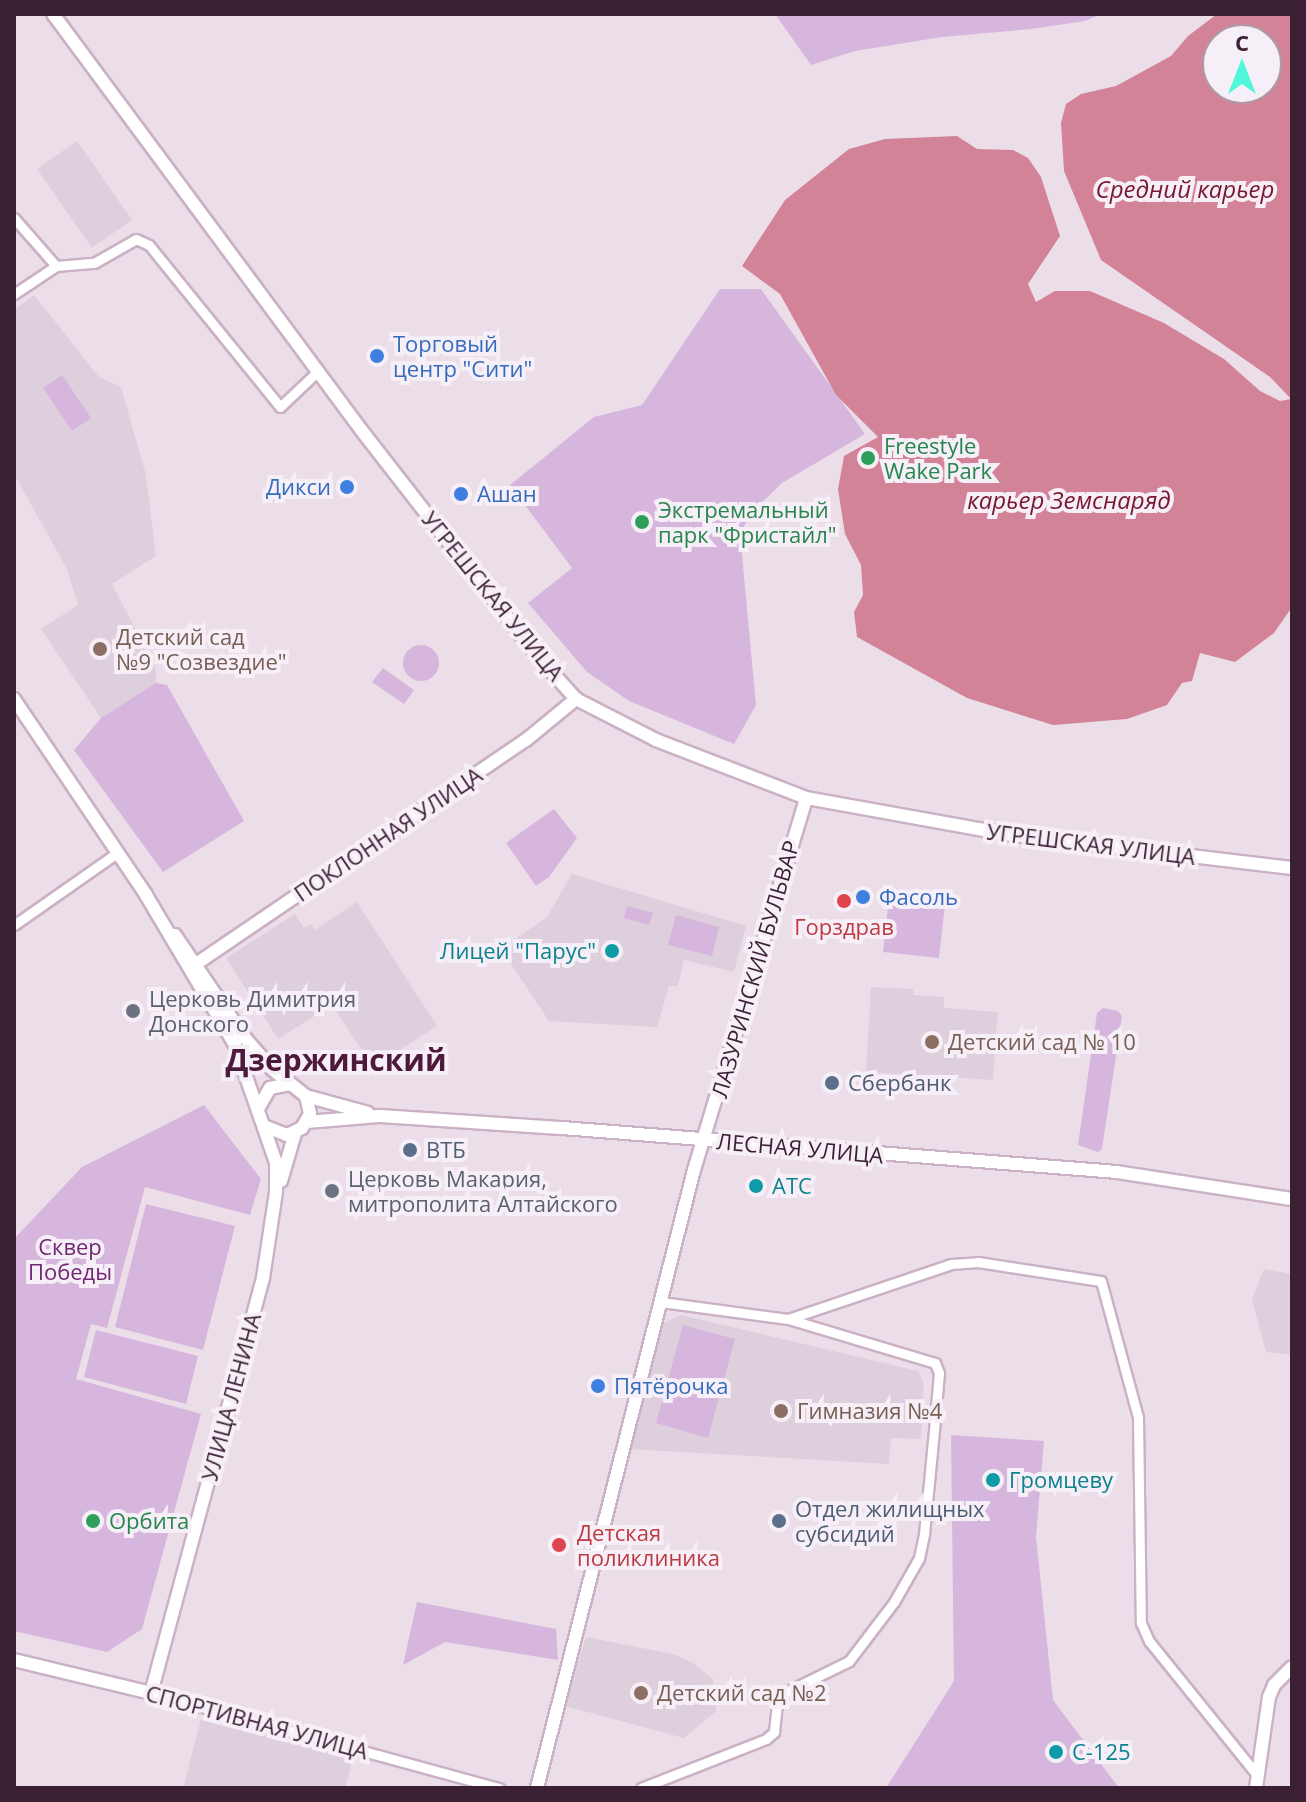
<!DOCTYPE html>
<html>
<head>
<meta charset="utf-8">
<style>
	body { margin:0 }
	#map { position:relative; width:1306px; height:1802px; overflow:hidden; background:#ebdee9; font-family:"Open Sans",sans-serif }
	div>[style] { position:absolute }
	.built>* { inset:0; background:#decfdd }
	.green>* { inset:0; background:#d7b6dd }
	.round { border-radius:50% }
	.water>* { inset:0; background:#d38398 }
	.roads { filter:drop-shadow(2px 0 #cbb1c5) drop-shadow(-2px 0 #cbb1c5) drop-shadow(0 2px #cbb1c5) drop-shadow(0 -2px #cbb1c5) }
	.street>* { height:9px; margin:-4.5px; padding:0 4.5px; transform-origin:4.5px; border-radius:4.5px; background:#fff }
	.secondary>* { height:12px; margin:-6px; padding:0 6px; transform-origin:6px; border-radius:6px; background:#fff }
	.dots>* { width:22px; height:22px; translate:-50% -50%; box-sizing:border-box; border:4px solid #f7eff7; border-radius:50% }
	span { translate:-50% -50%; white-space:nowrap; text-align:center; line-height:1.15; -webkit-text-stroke:8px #f7eff7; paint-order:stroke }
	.shop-label { font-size:22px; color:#366cbe }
	.left { translate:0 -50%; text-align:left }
	.right { translate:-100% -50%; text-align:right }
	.leisure-label { font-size:22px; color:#27864d }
	.street-label { font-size:22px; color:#3b1f32 }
	.education-label { font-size:22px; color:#785e54 }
	.health-label { font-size:22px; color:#be3a42 }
	.culture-label { font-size:22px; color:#0d838f }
	.worship-label { font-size:22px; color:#5b616d }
	.service-label { font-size:22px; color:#4e5e75 }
	.park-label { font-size:22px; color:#712873 }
	.water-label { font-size:24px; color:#791730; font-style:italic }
	.district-label { font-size:30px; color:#4e1a3c; font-weight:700 }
	.frame { position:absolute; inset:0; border:16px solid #3b1f32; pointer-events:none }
	.north { position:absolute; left:1202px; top:24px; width:80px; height:80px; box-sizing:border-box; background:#f7eff7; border:2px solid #ac9ca8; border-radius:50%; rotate:0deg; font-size:22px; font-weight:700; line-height:32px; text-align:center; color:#3b1f32 }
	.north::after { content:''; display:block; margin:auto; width:28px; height:36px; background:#4ff8da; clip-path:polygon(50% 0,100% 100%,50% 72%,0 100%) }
</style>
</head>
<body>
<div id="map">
	<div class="built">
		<i style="clip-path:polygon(77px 141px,132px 220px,92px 248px,37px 169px)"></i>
		<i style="clip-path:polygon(34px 295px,99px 377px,121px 387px,146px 475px,156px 556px,112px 584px,156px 669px,156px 683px,101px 718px,41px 629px,78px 605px,67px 569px,14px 474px,14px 310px)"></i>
		<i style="clip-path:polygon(572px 874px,746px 926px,734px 972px,684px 960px,678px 986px,669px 986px,657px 1027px,549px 1021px,501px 949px,547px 917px)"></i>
		<i style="clip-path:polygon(357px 902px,437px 1026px,373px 1067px,332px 1005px,278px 1039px,226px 958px,295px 914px,304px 928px,311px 924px,315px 930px)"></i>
		<i style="clip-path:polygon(871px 987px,913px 989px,913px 995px,944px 997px,944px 1008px,998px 1012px,993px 1080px,866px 1072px)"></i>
		<i style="clip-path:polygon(1264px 1269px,1292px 1274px,1292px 1355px,1266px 1352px,1252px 1299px)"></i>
		<i style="clip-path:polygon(681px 1315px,918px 1371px,924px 1383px,921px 1439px,891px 1438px,889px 1464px,630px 1449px,662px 1324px)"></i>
		<i style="clip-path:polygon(586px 1637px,673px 1654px,693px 1663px,713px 1679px,716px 1711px,684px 1738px,565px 1706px)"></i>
		<i style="clip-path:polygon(201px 1719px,353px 1759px,345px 1788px,183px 1788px)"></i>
	</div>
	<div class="green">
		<i style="clip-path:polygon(775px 14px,1101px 14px,1085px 21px,1031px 29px,942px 37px,855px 51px,811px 65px)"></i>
		<i style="clip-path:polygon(720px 289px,761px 289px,865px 434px,782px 483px,754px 510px,740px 533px,756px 705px,734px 744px,629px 701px,587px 672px,528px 603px,572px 568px,510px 485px,594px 417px,642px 405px)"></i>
		<i style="clip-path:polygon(62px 375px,91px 418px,72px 431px,43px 388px)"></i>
		<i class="round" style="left:403px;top:645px;width:36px;height:36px"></i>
		<i style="clip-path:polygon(383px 668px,414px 690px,404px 704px,372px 682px)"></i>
		<i style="clip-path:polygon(156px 683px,167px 685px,244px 821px,163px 872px,74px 750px,101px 718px)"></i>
		<i style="clip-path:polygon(554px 809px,577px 838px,549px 877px,536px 886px,506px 843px)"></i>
		<i style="clip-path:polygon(889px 898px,945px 904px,939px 958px,883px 952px)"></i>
		<i style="clip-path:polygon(627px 906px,653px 913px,649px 925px,624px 918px)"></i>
		<i style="clip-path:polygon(676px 915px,719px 927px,712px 956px,668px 945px)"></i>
		<i style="clip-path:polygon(1103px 1008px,1118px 1011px,1122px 1016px,1102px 1149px,1098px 1152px,1078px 1145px,1097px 1013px)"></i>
		<i style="clip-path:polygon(204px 1105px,261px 1179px,250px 1215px,145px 1187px,107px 1328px,91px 1324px,76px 1379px,201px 1414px,142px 1629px,107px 1652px,14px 1631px,14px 1239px,82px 1167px)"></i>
		<i style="clip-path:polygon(146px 1204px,235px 1226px,203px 1350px,115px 1327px)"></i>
		<i style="clip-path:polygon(683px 1325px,735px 1339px,708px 1438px,656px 1423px)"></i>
		<i style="clip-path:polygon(96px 1330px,198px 1356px,186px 1404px,84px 1377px)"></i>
		<i style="clip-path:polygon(951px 1435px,1044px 1441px,1036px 1537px,1053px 1700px,1119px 1788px,886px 1788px,954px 1681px)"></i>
		<i style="clip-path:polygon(417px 1602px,556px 1629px,558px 1660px,445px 1642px,403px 1665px)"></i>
	</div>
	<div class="water">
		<i style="clip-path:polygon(evenodd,1217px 14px,1292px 14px,1292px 607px,1274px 633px,1235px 662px,1200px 653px,1192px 681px,1182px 683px,1167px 705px,1127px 719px,1053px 725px,967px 698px,857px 637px,854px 612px,863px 595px,861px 565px,845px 534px,838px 489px,844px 456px,878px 437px,836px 395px,780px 294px,742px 266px,785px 200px,849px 149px,885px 139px,957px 136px,977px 149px,1013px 150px,1028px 158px,1041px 177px,1060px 236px,1028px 284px,1036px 302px,1055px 291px,1090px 291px,1164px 323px,1224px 359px,1260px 391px,1280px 401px,1291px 399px,1270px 377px,1101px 260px,1064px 171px,1061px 123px,1066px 104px,1081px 94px,1116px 86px,1171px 56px,1188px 36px,1217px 14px,1218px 40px,1266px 40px,1266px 88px,1218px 88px,1218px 40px)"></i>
	</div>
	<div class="roads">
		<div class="street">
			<i style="left:14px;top:218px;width:64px;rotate:48.8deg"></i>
			<i style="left:14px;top:294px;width:50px;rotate:-33.7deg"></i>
			<i style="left:56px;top:266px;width:38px;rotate:-5deg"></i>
			<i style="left:94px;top:263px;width:48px;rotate:-29.7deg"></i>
			<i style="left:136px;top:239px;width:14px;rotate:25deg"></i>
			<i style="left:149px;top:245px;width:208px;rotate:51deg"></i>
			<i style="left:280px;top:407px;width:52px;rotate:-43.5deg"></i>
			<i style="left:14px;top:925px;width:126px;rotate:-35deg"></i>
			<i style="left:661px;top:1302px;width:128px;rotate:7.6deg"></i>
			<i style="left:788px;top:1319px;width:172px;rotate:-18.6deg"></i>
			<i style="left:951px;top:1264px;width:27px;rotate:-4deg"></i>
			<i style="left:978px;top:1262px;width:124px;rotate:8.8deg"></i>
			<i style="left:1101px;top:1281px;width:141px;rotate:74.8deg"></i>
			<i style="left:1138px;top:1417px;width:206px;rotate:89.2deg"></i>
			<i style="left:1141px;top:1623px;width:20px;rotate:66deg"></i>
			<i style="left:1149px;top:1641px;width:172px;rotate:51.1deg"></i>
			<i style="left:151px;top:1693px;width:361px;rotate:15.3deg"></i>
			<i style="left:641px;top:1788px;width:134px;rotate:-21.4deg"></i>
			<i style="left:766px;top:1739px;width:11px;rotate:-41deg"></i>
			<i style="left:774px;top:1732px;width:31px;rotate:-84deg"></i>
			<i style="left:777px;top:1701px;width:13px;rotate:-45deg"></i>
			<i style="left:786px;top:1692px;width:70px;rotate:-26.2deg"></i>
			<i style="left:849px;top:1661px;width:74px;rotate:-52.7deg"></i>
			<i style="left:894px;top:1602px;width:51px;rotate:-60.4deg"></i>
			<i style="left:919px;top:1558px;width:25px;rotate:-78deg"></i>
			<i style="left:924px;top:1534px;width:104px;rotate:-84.5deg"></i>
			<i style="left:934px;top:1430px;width:57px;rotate:-85deg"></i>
			<i style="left:939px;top:1373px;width:11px;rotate:-112deg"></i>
			<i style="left:935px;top:1363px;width:153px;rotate:-163.3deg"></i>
		</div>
		<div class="secondary">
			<i style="left:53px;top:14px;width:519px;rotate:53.46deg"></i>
			<i style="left:362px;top:431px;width:279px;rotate:52.1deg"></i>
			<i style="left:533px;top:651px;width:64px;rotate:48.1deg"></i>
			<i style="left:576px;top:699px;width:90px;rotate:27.1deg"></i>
			<i style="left:656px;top:740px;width:161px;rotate:21.1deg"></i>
			<i style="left:806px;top:798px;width:203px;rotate:10.2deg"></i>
			<i style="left:1006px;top:834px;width:288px;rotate:6.8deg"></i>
			<i style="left:14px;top:699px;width:236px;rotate:56deg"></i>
			<i style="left:146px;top:895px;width:174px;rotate:59.3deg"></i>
			<i style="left:235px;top:1045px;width:125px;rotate:70.8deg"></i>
			<i style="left:276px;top:1163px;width:29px;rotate:90deg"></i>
			<i style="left:276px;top:1192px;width:87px;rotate:98.6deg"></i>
			<i style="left:263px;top:1278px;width:430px;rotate:105.1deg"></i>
			<i style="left:151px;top:1693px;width:141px;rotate:-166.5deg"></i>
			<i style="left:175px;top:935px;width:125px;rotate:55.8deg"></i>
			<i style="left:245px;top:1038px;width:41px;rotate:48.9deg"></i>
			<i style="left:272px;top:1069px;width:43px;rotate:38.5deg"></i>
			<i style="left:306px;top:1096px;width:18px;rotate:77deg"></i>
			<i style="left:310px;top:1114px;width:16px;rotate:120deg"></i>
			<i style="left:302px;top:1128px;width:17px;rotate:155deg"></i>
			<i style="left:287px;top:1135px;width:22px;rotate:-159deg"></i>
			<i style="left:196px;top:964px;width:399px;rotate:-34.2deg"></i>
			<i style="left:526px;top:740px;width:65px;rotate:-39.4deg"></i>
			<i style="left:306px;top:1096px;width:64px;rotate:15.3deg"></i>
			<i style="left:259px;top:1107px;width:22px;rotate:-60deg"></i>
			<i style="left:270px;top:1088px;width:20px;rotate:-11deg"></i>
			<i style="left:307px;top:1122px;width:72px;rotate:-4.8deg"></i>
			<i style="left:379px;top:1116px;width:183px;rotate:3.8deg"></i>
			<i style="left:562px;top:1128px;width:557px;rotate:4.53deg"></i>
			<i style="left:1117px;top:1172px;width:177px;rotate:8.8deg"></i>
			<i style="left:281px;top:1181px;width:50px;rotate:-73.7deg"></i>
			<i style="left:537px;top:1788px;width:638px;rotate:-75.75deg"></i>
			<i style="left:694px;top:1170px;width:388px;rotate:-73.2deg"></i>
			<i style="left:1256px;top:1788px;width:92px;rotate:-81.9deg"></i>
			<i style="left:1269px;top:1697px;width:13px;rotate:-67deg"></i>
			<i style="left:1274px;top:1685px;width:25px;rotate:-45deg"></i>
		</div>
	</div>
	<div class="dots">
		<i style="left:377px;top:356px;background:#3f7fe0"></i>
		<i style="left:868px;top:458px;background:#2e9e5b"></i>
		<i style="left:347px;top:487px;background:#3f7fe0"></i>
		<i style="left:461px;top:494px;background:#3f7fe0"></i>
		<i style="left:642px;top:522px;background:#2e9e5b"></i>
		<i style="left:100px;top:649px;background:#8d6e63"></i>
		<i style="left:863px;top:897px;background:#3f7fe0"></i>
		<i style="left:844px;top:901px;background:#e0444e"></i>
		<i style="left:612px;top:951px;background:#0f9aa8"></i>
		<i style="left:133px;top:1011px;background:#6b7280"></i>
		<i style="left:932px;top:1042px;background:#8d6e63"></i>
		<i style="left:832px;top:1083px;background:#5c6f8a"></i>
		<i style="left:410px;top:1150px;background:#5c6f8a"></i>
		<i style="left:756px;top:1186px;background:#0f9aa8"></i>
		<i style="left:332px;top:1191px;background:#6b7280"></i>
		<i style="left:598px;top:1386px;background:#3f7fe0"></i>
		<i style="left:781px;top:1411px;background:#8d6e63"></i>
		<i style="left:993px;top:1480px;background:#0f9aa8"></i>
		<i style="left:93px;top:1521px;background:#2e9e5b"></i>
		<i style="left:779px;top:1521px;background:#5c6f8a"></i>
		<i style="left:559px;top:1545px;background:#e0444e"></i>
		<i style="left:641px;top:1693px;background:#8d6e63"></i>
		<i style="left:1056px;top:1752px;background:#0f9aa8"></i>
	</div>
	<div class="shop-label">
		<span class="left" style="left:393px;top:356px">Торговый<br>центр "Сити"</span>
		<span class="right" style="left:331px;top:487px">Дикси</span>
		<span class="left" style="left:477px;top:494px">Ашан</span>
		<span class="left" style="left:879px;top:897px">Фасоль</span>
		<span class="left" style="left:614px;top:1386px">Пятёрочка</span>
	</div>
	<div class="leisure-label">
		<span class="left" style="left:884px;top:458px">Freestyle<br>Wake Park</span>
		<span class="left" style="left:658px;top:522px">Экстремальный<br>парк "Фристайл"</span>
		<span class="left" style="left:109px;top:1521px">Орбита</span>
	</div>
	<div class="street-label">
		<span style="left:493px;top:596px;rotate:51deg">УГРЕШСКАЯ УЛИЦА</span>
		<span style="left:388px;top:834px;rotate:-34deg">ПОКЛОННАЯ УЛИЦА</span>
		<span style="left:1091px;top:844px;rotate:7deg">УГРЕШСКАЯ УЛИЦА</span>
		<span style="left:755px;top:969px;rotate:-74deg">ЛАЗУРИНСКИЙ БУЛЬВАР</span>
		<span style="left:800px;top:1148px;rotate:5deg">ЛЕСНАЯ УЛИЦА</span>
		<span style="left:231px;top:1397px;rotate:-75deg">УЛИЦА ЛЕНИНА</span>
		<span style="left:257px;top:1722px;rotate:15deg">СПОРТИВНАЯ УЛИЦА</span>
	</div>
	<div class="education-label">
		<span class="left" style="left:116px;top:649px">Детский сад<br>№9 "Созвездие"</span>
		<span class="left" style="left:948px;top:1042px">Детский сад № 10</span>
		<span class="left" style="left:797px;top:1411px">Гимназия №4</span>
		<span class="left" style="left:657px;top:1693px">Детский сад №2</span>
	</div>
	<div class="health-label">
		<span style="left:844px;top:927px">Горздрав</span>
		<span class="left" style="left:577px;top:1545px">Детская<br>поликлиника</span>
	</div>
	<div class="culture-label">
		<span class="right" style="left:596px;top:951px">Лицей "Парус"</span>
		<span class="left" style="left:772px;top:1186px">АТС</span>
		<span class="left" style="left:1009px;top:1480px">Громцеву</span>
		<span class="left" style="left:1072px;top:1752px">С-125</span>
	</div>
	<div class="worship-label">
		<span class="left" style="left:149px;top:1011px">Церковь Димитрия<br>Донского</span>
		<span class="left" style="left:348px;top:1191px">Церковь Макария,<br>митрополита Алтайского</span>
	</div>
	<div class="service-label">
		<span class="left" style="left:848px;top:1083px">Сбербанк</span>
		<span class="left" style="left:426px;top:1150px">ВТБ</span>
		<span class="left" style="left:795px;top:1521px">Отдел жилищных<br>субсидий</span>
	</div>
	<div class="park-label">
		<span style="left:70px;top:1259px">Сквер<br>Победы</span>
	</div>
	<div class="water-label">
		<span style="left:1185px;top:189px">Средний карьер</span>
		<span style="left:1069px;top:500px">карьер Земснаряд</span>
	</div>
	<div class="district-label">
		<span style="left:336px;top:1060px">Дзержинский</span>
	</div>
	<div class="frame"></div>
	<div class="north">С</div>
</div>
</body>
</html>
